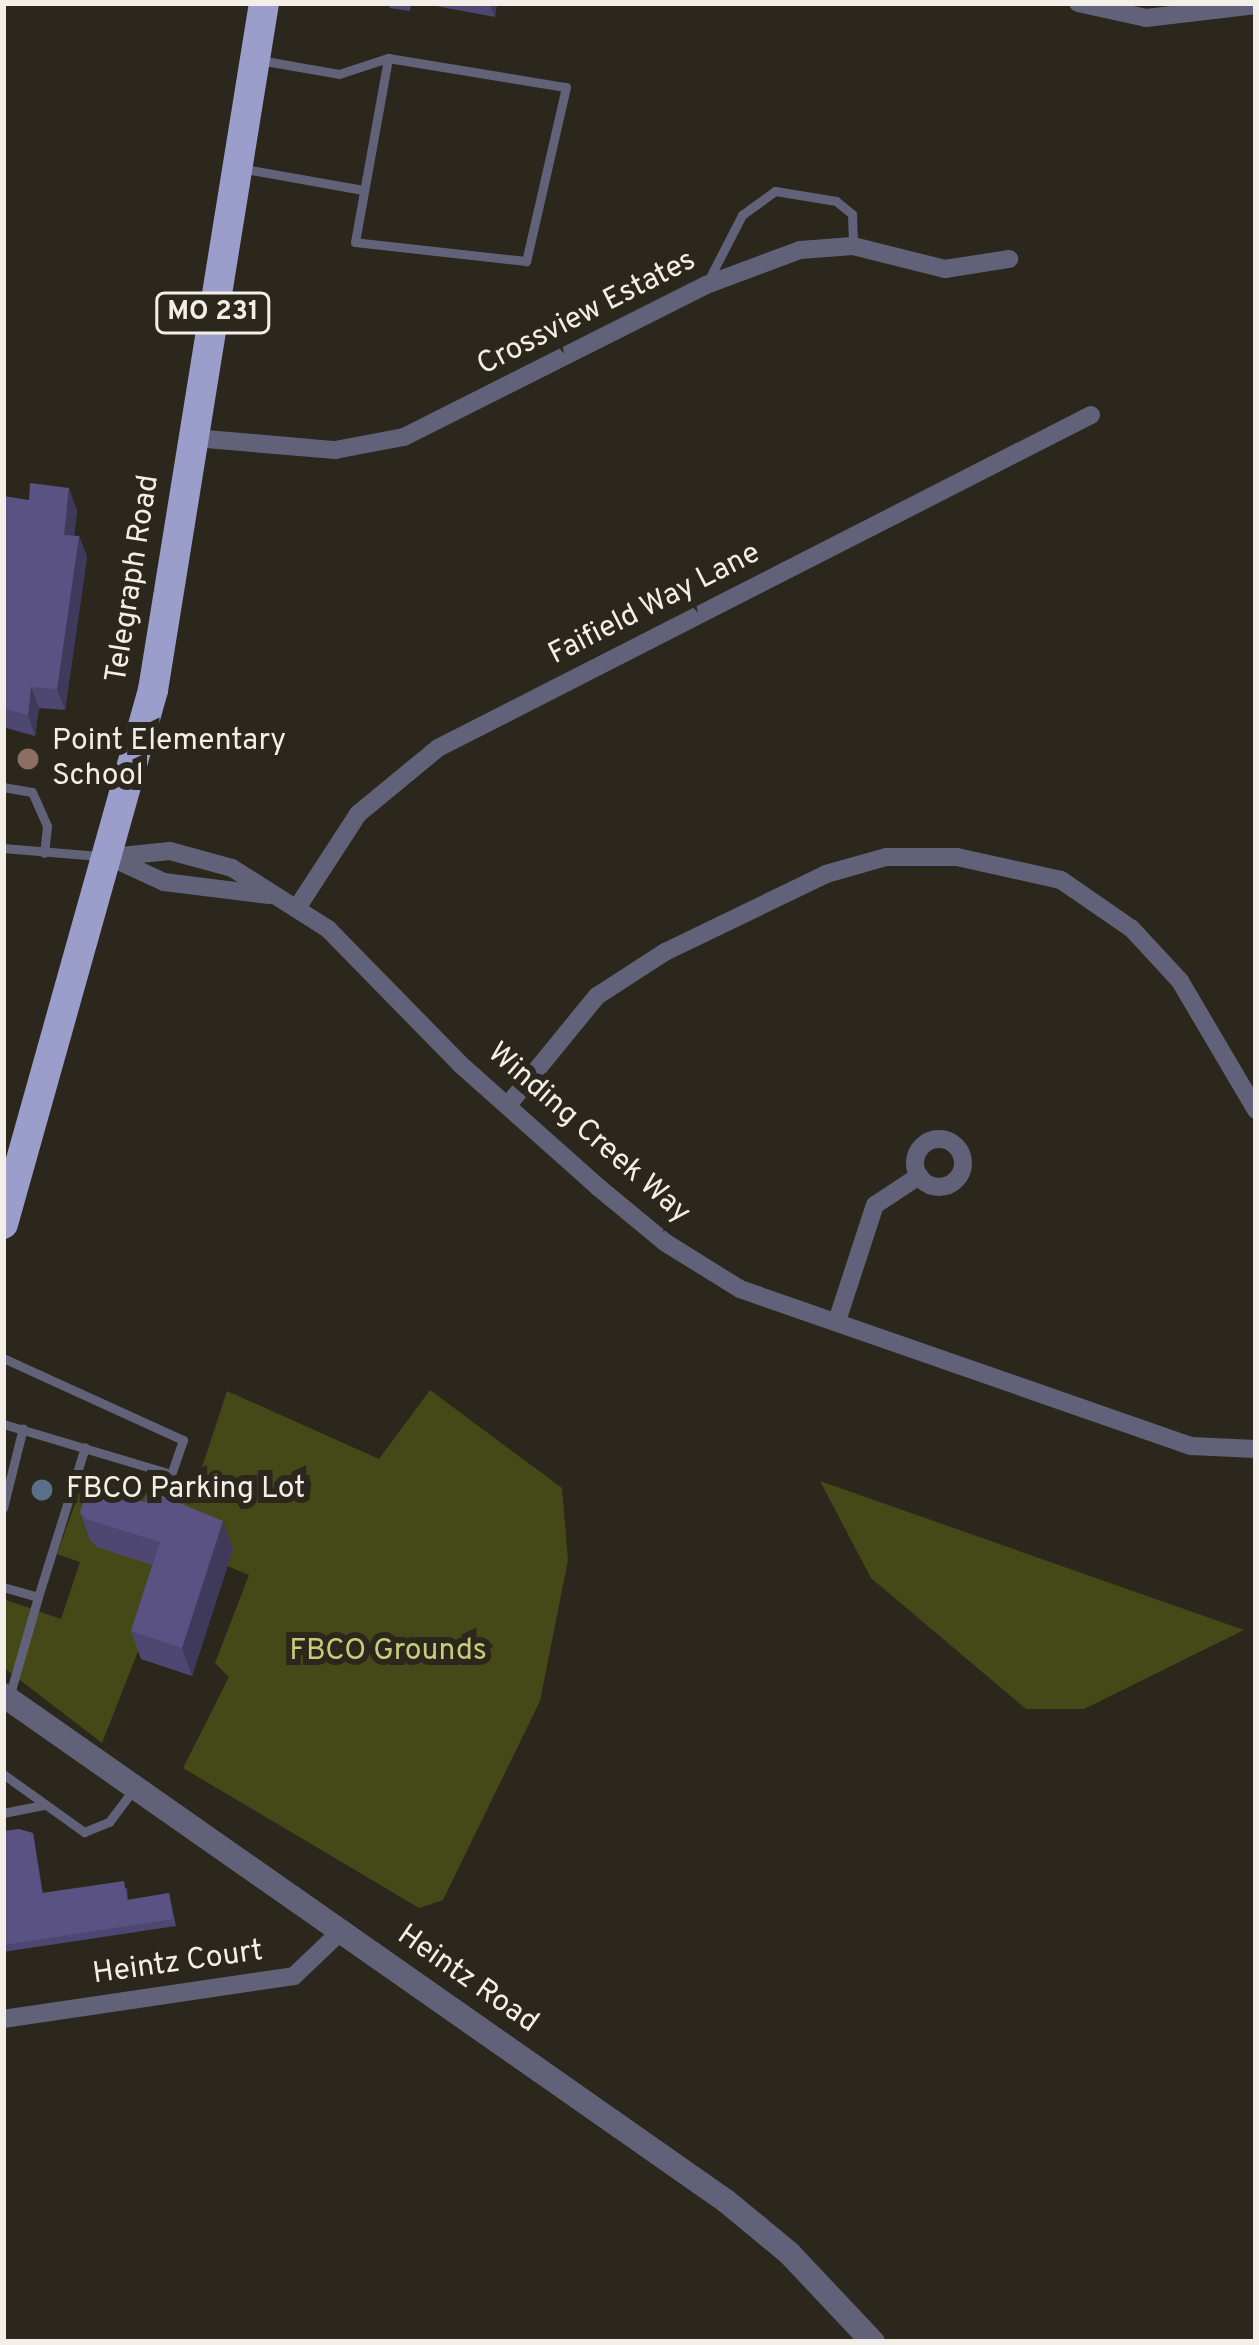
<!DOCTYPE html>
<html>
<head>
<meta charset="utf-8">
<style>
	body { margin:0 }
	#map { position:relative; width:1259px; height:2345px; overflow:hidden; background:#2c271c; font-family:Overpass,sans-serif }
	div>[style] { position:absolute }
	.green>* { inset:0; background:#454817 }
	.service>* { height:9px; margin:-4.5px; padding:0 4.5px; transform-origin:4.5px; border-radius:4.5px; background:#616279 }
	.minor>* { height:18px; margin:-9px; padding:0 9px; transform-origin:9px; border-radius:9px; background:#616279 }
	.minor>.ring { margin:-9px; padding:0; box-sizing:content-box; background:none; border:18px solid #616279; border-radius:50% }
	.tertiary>* { height:24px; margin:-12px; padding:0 12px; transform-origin:12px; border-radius:12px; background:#616279 }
	.primary>* { height:30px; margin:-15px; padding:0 15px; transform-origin:15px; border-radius:15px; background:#9b9dca }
	.wall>* { inset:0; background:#4d4771 }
	.shaded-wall>* { inset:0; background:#3f395c }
	.building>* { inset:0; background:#5a5283 }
	.dots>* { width:33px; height:33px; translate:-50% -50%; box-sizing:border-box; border:6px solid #2c271c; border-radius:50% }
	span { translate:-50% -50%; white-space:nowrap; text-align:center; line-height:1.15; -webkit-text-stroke:12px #2c271c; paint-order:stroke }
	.shield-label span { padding:3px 9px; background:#2c271c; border:3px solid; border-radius:9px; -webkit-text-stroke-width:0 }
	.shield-label { font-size:27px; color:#f3efe8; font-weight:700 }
	.street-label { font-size:30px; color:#f3efe8 }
	.poi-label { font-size:30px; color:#f3efe8 }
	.left { translate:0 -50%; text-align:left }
	.park-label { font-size:30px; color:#c6cd79 }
	.frame { position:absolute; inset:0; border:6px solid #f3efe8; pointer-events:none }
</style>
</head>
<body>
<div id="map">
	<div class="green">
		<i style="clip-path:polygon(430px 1390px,562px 1488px,568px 1560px,540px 1701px,443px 1900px,419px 1908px,183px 1768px,229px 1677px,215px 1663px,249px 1575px,227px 1566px,232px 1549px,170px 1570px,102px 1743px,3px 1667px,3px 1599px,61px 1619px,80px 1562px,57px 1554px,85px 1476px,190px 1504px,227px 1391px,379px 1459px)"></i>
		<i style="clip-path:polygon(820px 1481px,1244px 1630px,1084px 1709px,1026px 1709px,871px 1578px)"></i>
	</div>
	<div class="service">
		<i style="left:259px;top:60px;width:81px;rotate:9.9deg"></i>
		<i style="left:339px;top:74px;width:52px;rotate:-18.1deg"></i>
		<i style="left:388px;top:58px;width:180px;rotate:9.3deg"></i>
		<i style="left:566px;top:87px;width:179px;rotate:102.9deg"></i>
		<i style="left:526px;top:261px;width:172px;rotate:-173.7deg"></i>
		<i style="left:355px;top:242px;width:187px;rotate:-79.8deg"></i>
		<i style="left:245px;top:169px;width:120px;rotate:10.1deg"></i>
		<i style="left:706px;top:285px;width:79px;rotate:-62.8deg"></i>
		<i style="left:742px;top:215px;width:41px;rotate:-36deg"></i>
		<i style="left:775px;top:191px;width:62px;rotate:9.3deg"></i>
		<i style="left:836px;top:201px;width:21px;rotate:39deg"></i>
		<i style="left:852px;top:214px;width:32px;rotate:88deg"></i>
		<i style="left:3px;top:787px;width:29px;rotate:10deg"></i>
		<i style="left:32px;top:792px;width:37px;rotate:66deg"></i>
		<i style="left:47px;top:826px;width:27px;rotate:96deg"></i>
		<i style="left:3px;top:848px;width:96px;rotate:4.8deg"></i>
		<i style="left:3px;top:1358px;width:198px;rotate:24.5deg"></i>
		<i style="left:183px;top:1440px;width:36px;rotate:109deg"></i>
		<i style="left:171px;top:1474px;width:175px;rotate:-163.4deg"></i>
		<i style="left:3px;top:1508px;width:82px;rotate:-76deg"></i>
		<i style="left:3px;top:1587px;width:36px;rotate:16deg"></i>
		<i style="left:38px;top:1597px;width:157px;rotate:-72.6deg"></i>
		<i style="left:10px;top:1694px;width:101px;rotate:-73.9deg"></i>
		<i style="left:3px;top:1774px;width:100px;rotate:35.6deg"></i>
		<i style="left:84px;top:1832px;width:27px;rotate:-22deg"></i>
		<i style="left:109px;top:1822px;width:40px;rotate:-53deg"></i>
		<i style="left:3px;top:1813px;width:41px;rotate:-11.3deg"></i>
	</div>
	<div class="minor">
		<i style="left:1078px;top:3px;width:70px;rotate:12.4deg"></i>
		<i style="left:1146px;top:18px;width:111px;rotate:-6.7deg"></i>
		<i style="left:194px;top:438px;width:142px;rotate:4.9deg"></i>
		<i style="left:335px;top:450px;width:70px;rotate:-10.7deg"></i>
		<i style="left:404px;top:437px;width:338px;rotate:-26.7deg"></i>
		<i style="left:706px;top:285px;width:100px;rotate:-20.4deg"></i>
		<i style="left:800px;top:250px;width:53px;rotate:-4.3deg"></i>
		<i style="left:853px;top:246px;width:95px;rotate:14deg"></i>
		<i style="left:945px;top:269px;width:65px;rotate:-8.9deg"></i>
		<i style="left:111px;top:857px;width:59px;rotate:-5.8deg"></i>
		<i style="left:170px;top:851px;width:64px;rotate:15.3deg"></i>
		<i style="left:232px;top:868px;width:114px;rotate:32.4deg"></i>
		<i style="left:328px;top:929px;width:189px;rotate:45.6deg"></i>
		<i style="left:460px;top:1064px;width:185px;rotate:41.7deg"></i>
		<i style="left:598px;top:1187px;width:88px;rotate:39.5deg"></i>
		<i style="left:666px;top:1243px;width:87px;rotate:31.9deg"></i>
		<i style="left:740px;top:1289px;width:478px;rotate:19.2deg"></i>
		<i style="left:1191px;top:1446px;width:65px;rotate:2.6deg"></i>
		<i style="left:112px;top:858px;width:57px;rotate:24.8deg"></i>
		<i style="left:164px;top:882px;width:106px;rotate:7.1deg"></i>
		<i style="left:297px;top:908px;width:112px;rotate:-57deg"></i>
		<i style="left:358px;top:814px;width:104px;rotate:-39.5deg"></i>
		<i style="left:438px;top:748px;width:733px;rotate:-27.02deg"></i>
		<i style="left:508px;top:1105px;width:141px;rotate:-50.8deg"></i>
		<i style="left:597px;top:996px;width:81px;rotate:-32.9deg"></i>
		<i style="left:665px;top:952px;width:179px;rotate:-25.8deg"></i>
		<i style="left:826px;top:874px;width:62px;rotate:-15.8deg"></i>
		<i style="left:886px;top:857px;width:71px"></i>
		<i style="left:957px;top:857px;width:107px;rotate:12.5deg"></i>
		<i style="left:1061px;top:880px;width:86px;rotate:34.6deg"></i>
		<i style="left:1132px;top:929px;width:71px;rotate:47.3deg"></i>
		<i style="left:1180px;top:981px;width:150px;rotate:59.5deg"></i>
		<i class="ring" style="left:915px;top:1139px;width:30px;height:30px"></i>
		<i style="left:837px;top:1321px;width:122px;rotate:-71.9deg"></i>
		<i style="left:875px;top:1205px;width:53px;rotate:-33.4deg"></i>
		<i style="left:3px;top:2019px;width:294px;rotate:-8.4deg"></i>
		<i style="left:294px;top:1976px;width:68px;rotate:-43.8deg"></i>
	</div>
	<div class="tertiary">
		<i style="left:3px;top:1695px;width:882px;rotate:34.99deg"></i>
		<i style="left:726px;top:2201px;width:82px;rotate:39.5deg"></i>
		<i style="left:789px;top:2253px;width:122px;rotate:46.7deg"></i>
	</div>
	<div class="primary">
		<i style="left:3px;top:1224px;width:555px;rotate:-74.31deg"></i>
		<i style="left:153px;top:690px;width:696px;rotate:-80.82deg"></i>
	</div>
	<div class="wall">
		<i style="clip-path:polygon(388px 3px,411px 3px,410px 11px,390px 8px)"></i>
		<i style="clip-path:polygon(420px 3px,497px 3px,495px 17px)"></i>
		<i style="clip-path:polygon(3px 496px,77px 510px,74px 536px,79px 536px,87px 557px,65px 710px,39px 708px,35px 736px,3px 727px)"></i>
		<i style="clip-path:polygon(80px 1512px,233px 1549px,192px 1676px,141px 1659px,131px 1631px,152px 1565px,97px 1547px,90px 1540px)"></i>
		<i style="clip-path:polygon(3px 1831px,33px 1833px,43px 1893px,127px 1888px,128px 1900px,169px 1893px,176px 1926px,3px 1952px)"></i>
	</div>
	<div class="shaded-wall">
		<i style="clip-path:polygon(489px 3px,497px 3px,495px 17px)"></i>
		<i style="clip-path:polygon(69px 488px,77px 510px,72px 557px,64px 535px)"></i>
		<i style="clip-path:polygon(79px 536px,87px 557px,65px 710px,57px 689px)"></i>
		<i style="clip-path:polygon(31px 687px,39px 708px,35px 736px,28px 715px)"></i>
		<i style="clip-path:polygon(223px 1521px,233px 1549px,192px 1676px,182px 1648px)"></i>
	</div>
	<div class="building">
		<i style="clip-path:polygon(30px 483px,69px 488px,64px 535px,79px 536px,57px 689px,31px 687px,28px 715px,3px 708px,3px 496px,29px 500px)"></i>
		<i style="clip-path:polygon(88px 1489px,145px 1502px,148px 1490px,223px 1521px,182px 1648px,131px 1631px,160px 1542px,86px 1519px,80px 1512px)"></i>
		<i style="clip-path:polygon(19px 1829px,33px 1833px,42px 1893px,124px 1881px,127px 1900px,169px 1893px,173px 1919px,3px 1945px,3px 1831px)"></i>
	</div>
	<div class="dots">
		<i style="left:28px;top:759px;background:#8d6e63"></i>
		<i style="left:42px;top:1490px;background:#5c6f8a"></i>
	</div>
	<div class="shield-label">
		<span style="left:213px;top:313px">MO 231</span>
	</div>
	<div class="street-label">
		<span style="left:587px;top:314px;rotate:-27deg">Crossview Estates</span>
		<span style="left:134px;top:579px;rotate:-81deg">Telegraph Road</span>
		<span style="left:655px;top:605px;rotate:-27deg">Faifield Way Lane</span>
		<span style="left:588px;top:1134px;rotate:41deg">Winding Creek Way</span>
		<span style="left:178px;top:1964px;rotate:-8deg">Heintz Court</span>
		<span style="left:467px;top:1980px;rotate:35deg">Heintz Road</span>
	</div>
	<div class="poi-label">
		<span class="left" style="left:52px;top:759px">Point Elementary<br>School</span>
		<span class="left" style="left:66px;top:1490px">FBCO Parking Lot</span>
	</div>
	<div class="park-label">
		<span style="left:388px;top:1652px">FBCO Grounds</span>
	</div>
	<div class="frame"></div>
</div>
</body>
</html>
